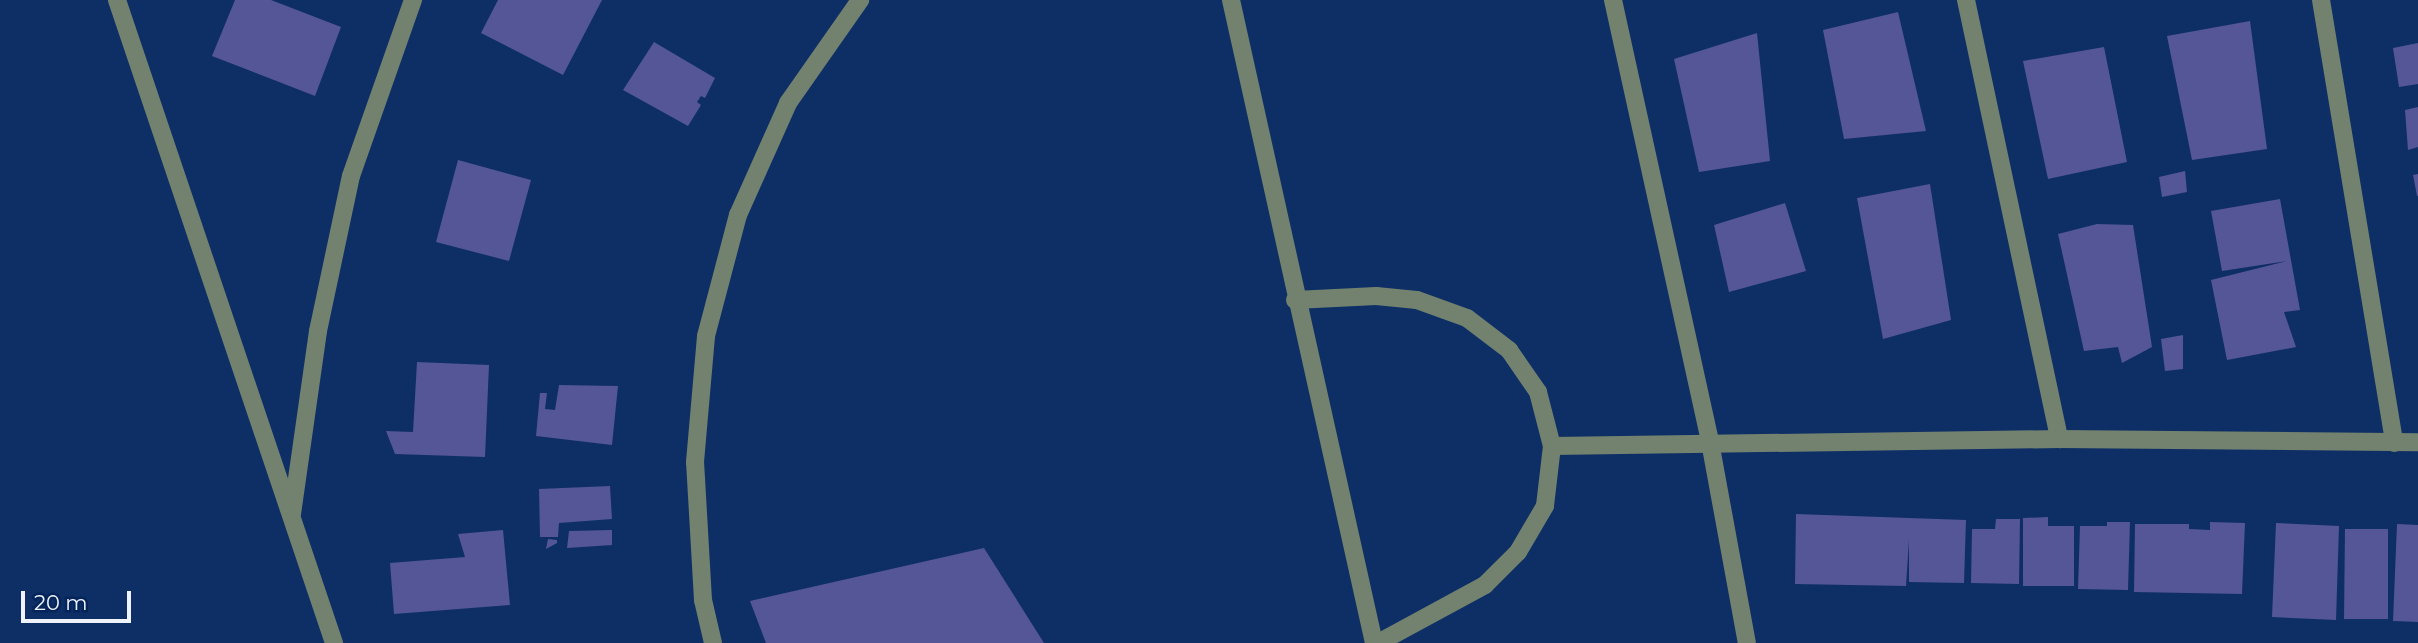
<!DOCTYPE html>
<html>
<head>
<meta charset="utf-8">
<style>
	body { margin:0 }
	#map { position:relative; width:2418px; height:643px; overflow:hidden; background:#0e2f66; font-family:Montserrat,sans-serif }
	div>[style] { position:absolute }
	.building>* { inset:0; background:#545697 }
	.minor>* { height:18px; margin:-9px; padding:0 9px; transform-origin:9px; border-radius:9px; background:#72826e }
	span { translate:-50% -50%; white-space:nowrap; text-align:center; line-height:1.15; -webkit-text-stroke:5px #04245a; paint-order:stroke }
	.scale { position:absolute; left:21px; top:591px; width:110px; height:32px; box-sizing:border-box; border:4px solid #eff4fb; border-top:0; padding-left:9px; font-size:21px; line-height:24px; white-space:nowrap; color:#eff4fb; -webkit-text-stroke:5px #04245a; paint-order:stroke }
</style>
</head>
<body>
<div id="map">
	<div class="building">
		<i style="clip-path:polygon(235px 0,271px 0,341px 27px,315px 96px,212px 56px)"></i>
		<i style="clip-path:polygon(498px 0,602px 0,563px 75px,481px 33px)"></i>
		<i style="clip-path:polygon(1898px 12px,1926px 131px,1844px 139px,1823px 30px)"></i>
		<i style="clip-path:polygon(2250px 21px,2267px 149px,2192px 160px,2167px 36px)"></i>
		<i style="clip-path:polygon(1757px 33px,1770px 161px,1699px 172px,1674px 59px)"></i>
		<i style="clip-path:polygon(654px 42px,715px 78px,705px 98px,701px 96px,697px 102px,701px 105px,688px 126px,623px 90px)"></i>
		<i style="clip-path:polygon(2418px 43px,2418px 84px,2399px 87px,2393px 48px)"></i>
		<i style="clip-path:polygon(2104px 47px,2127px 162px,2048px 179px,2023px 61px)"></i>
		<i style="clip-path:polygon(2418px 107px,2418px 147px,2408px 150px,2405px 110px)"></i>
		<i style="clip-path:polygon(458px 160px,531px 180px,509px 261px,436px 242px)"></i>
		<i style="clip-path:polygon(2185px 171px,2187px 192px,2162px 197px,2159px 177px)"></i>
		<i style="clip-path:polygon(2418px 174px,2418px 196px,2417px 196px,2413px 175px)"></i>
		<i style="clip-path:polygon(1930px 184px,1951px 320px,1883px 339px,1857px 198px)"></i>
		<i style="clip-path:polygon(2280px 199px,2300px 310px,2284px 312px,2296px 347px,2227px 360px,2211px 280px,2287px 261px,2222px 271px,2211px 211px)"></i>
		<i style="clip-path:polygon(1785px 203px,1806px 271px,1729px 292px,1714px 225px)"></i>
		<i style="clip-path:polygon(2097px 224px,2133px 225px,2152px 347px,2122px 363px,2118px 347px,2084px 351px,2058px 234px)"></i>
		<i style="clip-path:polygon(2183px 335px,2183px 369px,2165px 371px,2161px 339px)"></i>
		<i style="clip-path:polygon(417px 362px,489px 365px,485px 457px,395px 454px,386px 431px,413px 432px)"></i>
		<i style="clip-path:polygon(559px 385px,618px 386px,612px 445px,536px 436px,540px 393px,547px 393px,545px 409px,555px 410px)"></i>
		<i style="clip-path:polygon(610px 486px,612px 519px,559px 523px,558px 537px,540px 537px,539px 489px)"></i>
		<i style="clip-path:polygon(1796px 514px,1966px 520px,1964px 583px,1909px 582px,1909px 540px,1906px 586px,1795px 584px)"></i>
		<i style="clip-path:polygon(2048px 517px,2048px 526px,2074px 526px,2074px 586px,2023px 586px,2023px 518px)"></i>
		<i style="clip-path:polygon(1996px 519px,2020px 519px,2019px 584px,1971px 583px,1972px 529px,1995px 529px)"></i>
		<i style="clip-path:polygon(2107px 522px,2130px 522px,2128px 590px,2078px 589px,2080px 526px,2107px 526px)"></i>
		<i style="clip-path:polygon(2210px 522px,2245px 523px,2242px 594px,2134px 592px,2135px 524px,2189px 524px,2189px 529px,2210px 530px)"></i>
		<i style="clip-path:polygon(2276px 523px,2339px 526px,2336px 620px,2272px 617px)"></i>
		<i style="clip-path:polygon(2397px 524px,2418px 525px,2418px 622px,2393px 621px)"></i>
		<i style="clip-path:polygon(2345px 529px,2388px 529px,2388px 619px,2344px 619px)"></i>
		<i style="clip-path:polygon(503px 530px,510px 605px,394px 614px,390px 563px,465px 557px,458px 534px)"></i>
		<i style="clip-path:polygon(612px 530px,612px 545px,567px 548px,569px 531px)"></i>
		<i style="clip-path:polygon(548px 539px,557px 540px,557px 543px,546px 549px)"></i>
		<i style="clip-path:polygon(984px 548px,1044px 643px,766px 643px,750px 601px)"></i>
	</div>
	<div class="minor">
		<i style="left:117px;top:0;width:679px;rotate:71.35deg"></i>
		<i style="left:1231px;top:0;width:659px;rotate:77.46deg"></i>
		<i style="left:1613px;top:0;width:453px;rotate:77.6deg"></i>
		<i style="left:1710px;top:442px;width:204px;rotate:79.6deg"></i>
		<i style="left:1966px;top:0;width:449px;rotate:78deg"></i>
		<i style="left:2321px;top:0;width:449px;rotate:80.6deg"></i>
		<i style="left:1295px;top:300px;width:81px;rotate:-2.8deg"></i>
		<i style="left:1376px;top:296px;width:41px;rotate:5.6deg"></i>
		<i style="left:1417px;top:300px;width:53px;rotate:19.8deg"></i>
		<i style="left:1467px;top:318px;width:53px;rotate:37.3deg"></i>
		<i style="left:1509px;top:350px;width:51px;rotate:55.4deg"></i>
		<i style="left:1538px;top:392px;width:56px;rotate:75.5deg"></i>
		<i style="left:1552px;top:446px;width:60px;rotate:96.7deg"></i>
		<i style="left:1545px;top:506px;width:53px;rotate:120.4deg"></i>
		<i style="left:1518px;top:552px;width:47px;rotate:135deg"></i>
		<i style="left:1485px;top:585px;width:122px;rotate:151.5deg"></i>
		<i style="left:1552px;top:446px;width:507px;rotate:-0.79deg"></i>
		<i style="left:2059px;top:439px;width:359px;rotate:0.5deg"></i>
		<i style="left:292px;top:514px;width:185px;rotate:-81.9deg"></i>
		<i style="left:318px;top:331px;width:158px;rotate:-78deg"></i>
		<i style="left:351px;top:176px;width:187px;rotate:-70.6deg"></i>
		<i style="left:713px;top:643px;width:44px;rotate:-103.1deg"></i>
		<i style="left:703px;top:600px;width:138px;rotate:-93.3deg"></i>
		<i style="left:695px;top:462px;width:126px;rotate:-85deg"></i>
		<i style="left:706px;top:336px;width:125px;rotate:-75.2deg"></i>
		<i style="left:738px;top:215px;width:123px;rotate:-65.9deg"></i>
		<i style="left:788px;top:103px;width:126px;rotate:-55deg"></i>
	</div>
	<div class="scale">20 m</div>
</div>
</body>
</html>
